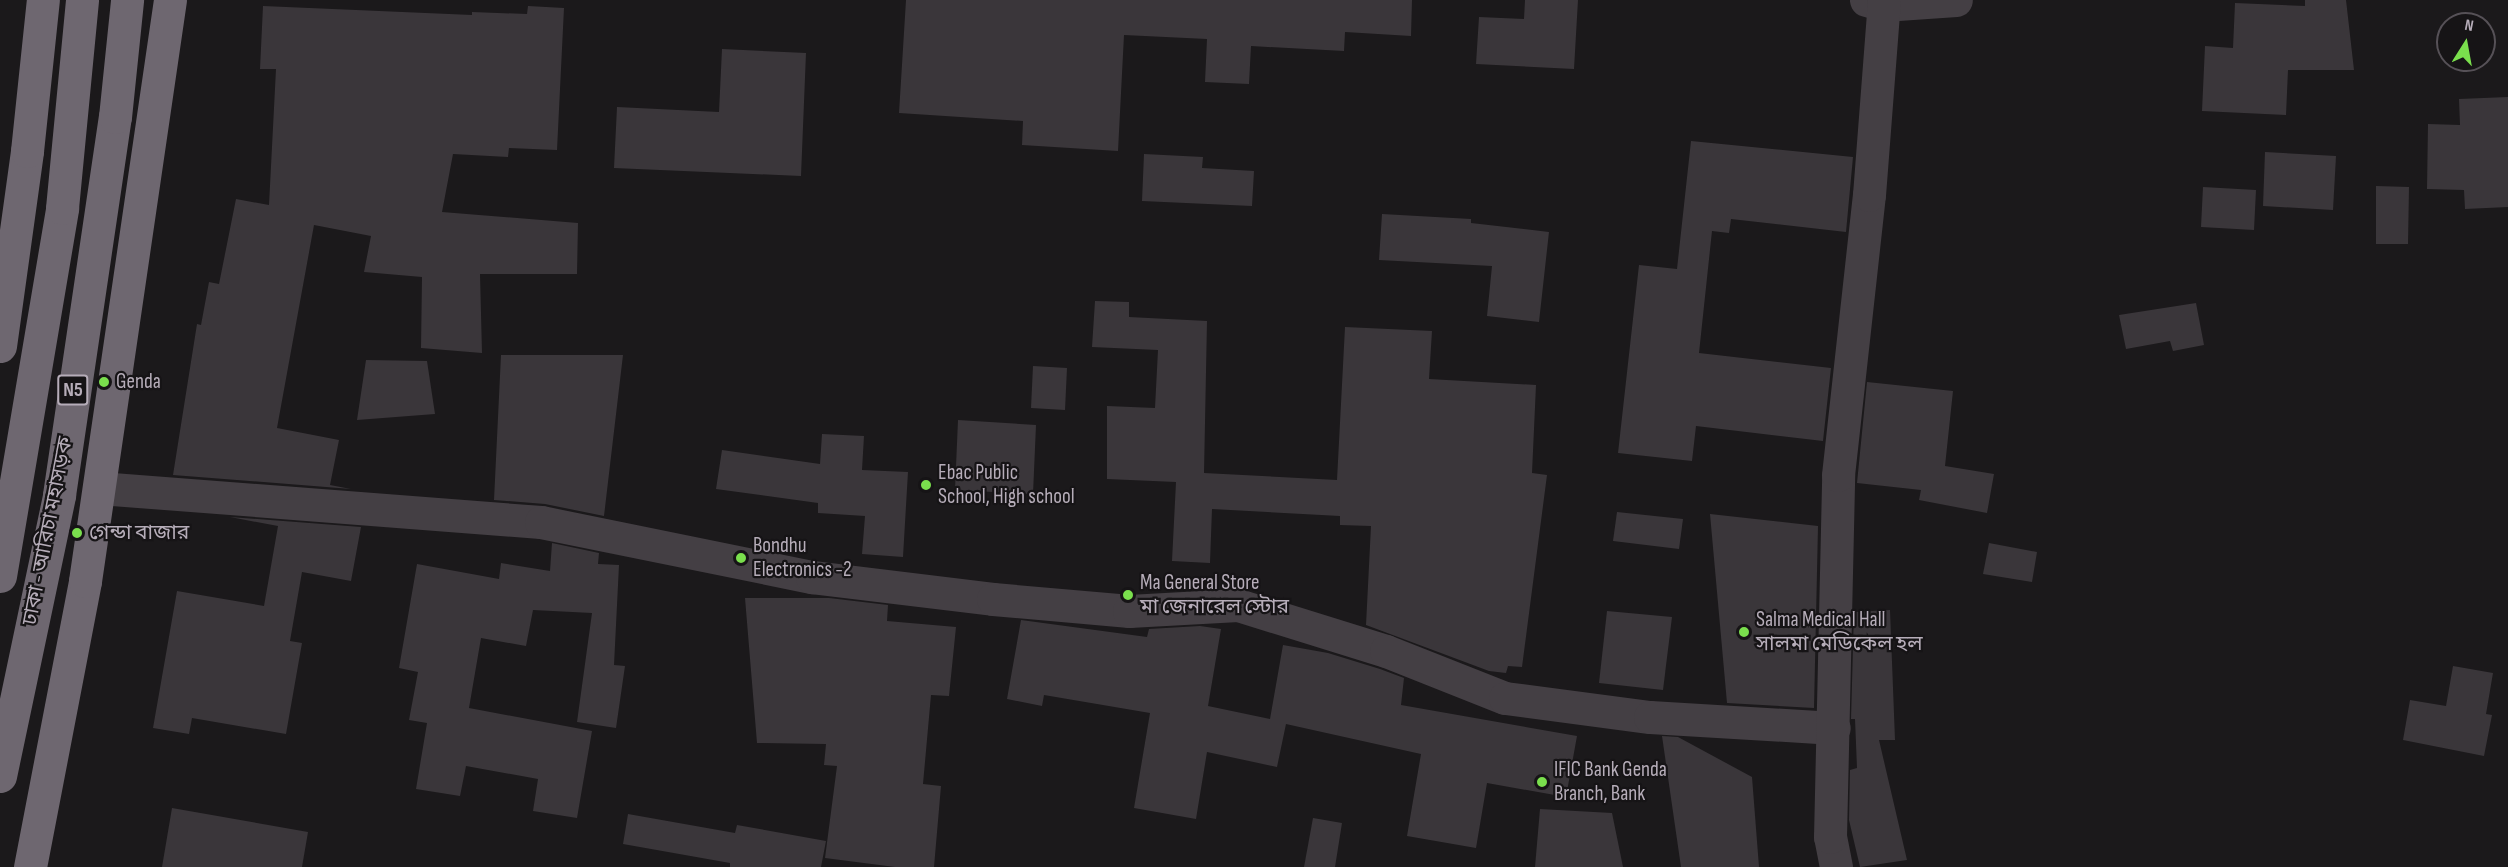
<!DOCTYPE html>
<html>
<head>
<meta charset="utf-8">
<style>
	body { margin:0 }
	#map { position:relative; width:2508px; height:867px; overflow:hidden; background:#1b191b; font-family:"Sofia Sans Condensed","Noto Sans Bengali",sans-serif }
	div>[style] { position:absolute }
	.building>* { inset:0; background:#3a363a }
	.street>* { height:33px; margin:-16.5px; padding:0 16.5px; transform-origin:16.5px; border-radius:16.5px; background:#443f44 }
	.highway>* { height:33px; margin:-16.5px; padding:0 16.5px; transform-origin:16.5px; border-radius:16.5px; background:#6e6770 }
	.dots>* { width:16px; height:16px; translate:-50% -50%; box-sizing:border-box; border:3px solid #161416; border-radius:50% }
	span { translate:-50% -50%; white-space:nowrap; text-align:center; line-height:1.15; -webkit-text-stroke:4.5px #161416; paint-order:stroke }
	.shield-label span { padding:2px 4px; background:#161416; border:2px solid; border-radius:4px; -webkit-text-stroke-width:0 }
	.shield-label { font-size:20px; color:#b6adb9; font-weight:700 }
	.poi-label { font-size:21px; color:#b6adb9 }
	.left { translate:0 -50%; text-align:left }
	.street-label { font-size:21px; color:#b6adb9 }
	.north { position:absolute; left:2436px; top:12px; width:60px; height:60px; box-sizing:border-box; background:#161416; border:2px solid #565157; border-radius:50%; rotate:11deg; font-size:16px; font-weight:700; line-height:24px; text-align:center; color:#b6adb9 }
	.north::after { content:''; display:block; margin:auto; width:21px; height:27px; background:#7adf4d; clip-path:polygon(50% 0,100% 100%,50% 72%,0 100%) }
</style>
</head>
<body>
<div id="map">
	<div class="building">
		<i style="clip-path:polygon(906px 0,1412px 0,1411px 36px,1345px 32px,1344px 51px,1251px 46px,1249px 84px,1205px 82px,1207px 39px,1124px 35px,1118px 151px,1022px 145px,1023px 121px,899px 113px)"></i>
		<i style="clip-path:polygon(1525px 0,1578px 0,1574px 69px,1476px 64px,1479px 17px,1524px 19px)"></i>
		<i style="clip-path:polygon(2305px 0,2346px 0,2354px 70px,2288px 70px,2286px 115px,2202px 111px,2205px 46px,2233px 48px,2235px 3px,2305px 6px)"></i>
		<i style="clip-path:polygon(263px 6px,472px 15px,472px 12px,527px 14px,528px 6px,564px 8px,557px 150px,509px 148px,508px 157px,453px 154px,442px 212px,578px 223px,577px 274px,480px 274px,482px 353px,421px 348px,422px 277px,364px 272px,371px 236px,314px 225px,277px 428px,339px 440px,330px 485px,351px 489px,173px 475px,197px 324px,201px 325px,209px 282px,219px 284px,236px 199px,269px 205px,276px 69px,260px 69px)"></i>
		<i style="clip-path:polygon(722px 49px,806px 53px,801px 176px,614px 168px,617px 107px,719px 112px)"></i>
		<i style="clip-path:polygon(2508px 97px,2508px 207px,2465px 209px,2464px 190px,2427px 189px,2428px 124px,2460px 125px,2459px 99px)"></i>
		<i style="clip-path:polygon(1691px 141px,1853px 157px,1846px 232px,1731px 219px,1729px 233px,1712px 231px,1699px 353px,1831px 368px,1823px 441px,1696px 426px,1692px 461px,1618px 453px,1639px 265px,1677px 269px)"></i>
		<i style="clip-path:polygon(2265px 152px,2336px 156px,2333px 210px,2263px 206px)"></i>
		<i style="clip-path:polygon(1144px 154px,1203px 157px,1202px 168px,1254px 171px,1252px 206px,1142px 201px)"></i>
		<i style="clip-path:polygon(2376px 186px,2409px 187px,2408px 244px,2376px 244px)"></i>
		<i style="clip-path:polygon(2203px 187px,2256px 190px,2254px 230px,2201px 227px)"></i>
		<i style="clip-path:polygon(1382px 214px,1471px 219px,1471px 223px,1549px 232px,1539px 322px,1487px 316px,1492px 266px,1379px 260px)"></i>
		<i style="clip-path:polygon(1095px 301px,1129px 302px,1129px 317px,1207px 321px,1204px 473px,1337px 480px,1345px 327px,1432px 331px,1429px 379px,1536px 385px,1532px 473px,1547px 475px,1522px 667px,1508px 666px,1506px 673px,1489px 671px,1366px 625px,1371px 526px,1340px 525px,1340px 516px,1212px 509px,1210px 563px,1172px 561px,1176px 482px,1107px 479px,1107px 406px,1155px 408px,1158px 350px,1092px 347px)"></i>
		<i style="clip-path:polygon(2196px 303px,2204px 345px,2173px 351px,2170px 341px,2126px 349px,2119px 315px)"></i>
		<i style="clip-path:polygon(501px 355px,623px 355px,604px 516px,545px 504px,494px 500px)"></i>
		<i style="clip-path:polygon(366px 360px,427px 361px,435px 414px,357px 420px)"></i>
		<i style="clip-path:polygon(1033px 366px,1067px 368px,1065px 410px,1031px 408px)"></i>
		<i style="clip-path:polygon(1867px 382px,1953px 391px,1945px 466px,1994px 474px,1987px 513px,1919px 500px,1921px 490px,1857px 483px)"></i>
		<i style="clip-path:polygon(958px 420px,1036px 425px,1033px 494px,955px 490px)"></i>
		<i style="clip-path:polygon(822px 434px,864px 436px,862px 470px,908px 472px,903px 557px,862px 554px,865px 516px,818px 513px,818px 503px,716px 489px,722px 450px,820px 464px)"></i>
		<i style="clip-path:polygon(1617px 512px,1683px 519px,1679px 549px,1613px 541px)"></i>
		<i style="clip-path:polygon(1710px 514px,1818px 526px,1814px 708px,1727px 703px)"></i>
		<i style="clip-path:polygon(230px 517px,361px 527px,351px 581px,302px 572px,290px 641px,302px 643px,286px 734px,192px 718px,189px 734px,153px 728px,177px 591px,264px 606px,278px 526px)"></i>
		<i style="clip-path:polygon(552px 543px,599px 553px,598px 564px,619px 565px,614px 665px,625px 666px,616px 728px,577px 722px,592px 613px,533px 610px,526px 646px,481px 638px,469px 708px,592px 731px,577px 818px,533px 811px,538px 779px,466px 766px,460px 796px,416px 789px,427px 723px,409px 720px,418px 672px,399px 668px,417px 564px,499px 579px,501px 563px,550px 571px)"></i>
		<i style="clip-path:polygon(1989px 543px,2037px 552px,2032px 582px,1983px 574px)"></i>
		<i style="clip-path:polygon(745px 598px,829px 598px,888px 605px,887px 621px,956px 627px,949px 696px,931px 695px,923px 784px,941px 786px,934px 867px,895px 867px,825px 858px,837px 766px,824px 765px,826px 744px,757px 743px)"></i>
		<i style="clip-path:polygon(1890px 610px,1895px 740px,1879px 740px,1907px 860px,1860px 867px,1849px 820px,1850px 770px,1857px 768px,1855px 719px,1851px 719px,1854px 612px)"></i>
		<i style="clip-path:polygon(1607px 611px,1672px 617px,1663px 690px,1599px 683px)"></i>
		<i style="clip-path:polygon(1021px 620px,1147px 637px,1149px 629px,1200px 626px,1221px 629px,1208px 706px,1270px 719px,1283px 645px,1328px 653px,1380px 669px,1404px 678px,1401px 705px,1577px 736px,1566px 797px,1487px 783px,1476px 848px,1407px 836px,1421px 754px,1286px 724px,1277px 767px,1207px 752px,1196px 819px,1134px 808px,1150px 713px,1044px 695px,1042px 706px,1007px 699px)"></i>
		<i style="clip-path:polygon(2453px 666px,2493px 673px,2486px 714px,2492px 715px,2484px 756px,2403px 740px,2410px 700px,2446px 706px)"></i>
		<i style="clip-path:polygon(1662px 736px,1678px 737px,1752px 777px,1759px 867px,1681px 867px)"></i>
		<i style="clip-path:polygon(172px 808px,308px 832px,302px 867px,162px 867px)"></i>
		<i style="clip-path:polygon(1540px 809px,1612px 813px,1623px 867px,1535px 867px)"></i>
		<i style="clip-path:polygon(628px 814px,735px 833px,737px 825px,826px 841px,821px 867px,730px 867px,730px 863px,623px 844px)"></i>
		<i style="clip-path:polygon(1313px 818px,1342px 823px,1335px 867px,1304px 867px)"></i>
	</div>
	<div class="street">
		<i style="left:1866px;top:0;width:18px;rotate:16deg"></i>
		<i style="left:1883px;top:5px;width:73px;rotate:-3.9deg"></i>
		<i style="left:99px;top:488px;width:443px;rotate:4.4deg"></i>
		<i style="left:541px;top:522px;width:277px;rotate:11.5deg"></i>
		<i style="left:812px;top:577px;width:182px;rotate:6.9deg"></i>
		<i style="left:993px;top:599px;width:137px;rotate:5deg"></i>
		<i style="left:1129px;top:611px;width:109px;rotate:-3.2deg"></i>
		<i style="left:1238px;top:605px;width:155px;rotate:17.3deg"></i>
		<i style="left:1386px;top:651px;width:128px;rotate:21.6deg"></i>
		<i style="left:1505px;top:698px;width:146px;rotate:7.5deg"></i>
		<i style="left:1650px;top:717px;width:184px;rotate:3.4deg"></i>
		<i style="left:1836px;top:867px;width:31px;rotate:-101deg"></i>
		<i style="left:1830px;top:837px;width:362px;rotate:-88.7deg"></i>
		<i style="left:1838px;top:475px;width:282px;rotate:-83.7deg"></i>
		<i style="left:1869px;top:195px;width:196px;rotate:-85.6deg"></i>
	</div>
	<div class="highway">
		<i style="left:0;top:346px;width:197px;rotate:-82.1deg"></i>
		<i style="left:27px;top:151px;width:152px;rotate:-84deg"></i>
		<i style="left:0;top:576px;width:373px;rotate:-80.4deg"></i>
		<i style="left:62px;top:208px;width:209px;rotate:-84.5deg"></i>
		<i style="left:0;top:776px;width:287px;rotate:-78.1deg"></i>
		<i style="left:59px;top:495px;width:382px;rotate:-81.6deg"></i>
		<i style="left:115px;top:117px;width:118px;rotate:-84.1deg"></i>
		<i style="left:30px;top:867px;width:291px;rotate:-79.1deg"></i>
		<i style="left:85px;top:581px;width:587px;rotate:-81.68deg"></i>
	</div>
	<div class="dots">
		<i style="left:104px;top:382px;background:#7adf4d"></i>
		<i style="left:926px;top:485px;background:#7adf4d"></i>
		<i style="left:77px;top:533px;background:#7adf4d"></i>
		<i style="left:741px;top:558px;background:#7adf4d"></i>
		<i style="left:1128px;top:595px;background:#7adf4d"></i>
		<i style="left:1744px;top:632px;background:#7adf4d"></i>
		<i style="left:1542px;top:782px;background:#7adf4d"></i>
	</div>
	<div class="shield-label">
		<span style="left:73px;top:390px">N5</span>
	</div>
	<div class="poi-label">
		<span class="left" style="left:116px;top:382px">Genda</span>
		<span class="left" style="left:938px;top:485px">Ebac Public<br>School, High school</span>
		<span class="left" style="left:89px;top:533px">গেন্ডা বাজার</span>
		<span class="left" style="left:753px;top:558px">Bondhu<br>Electronics -2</span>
		<span class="left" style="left:1140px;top:595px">Ma General Store<br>মা জেনারেল স্টোর</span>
		<span class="left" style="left:1756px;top:632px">Salma Medical Hall<br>সালমা মেডিকেল হল</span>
		<span class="left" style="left:1554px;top:782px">IFIC Bank Genda<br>Branch, Bank</span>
	</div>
	<div class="street-label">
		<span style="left:48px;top:531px;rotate:-79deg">ঢাকা - আরিচা মহাসড়ক</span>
	</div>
	<div class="north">N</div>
</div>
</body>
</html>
